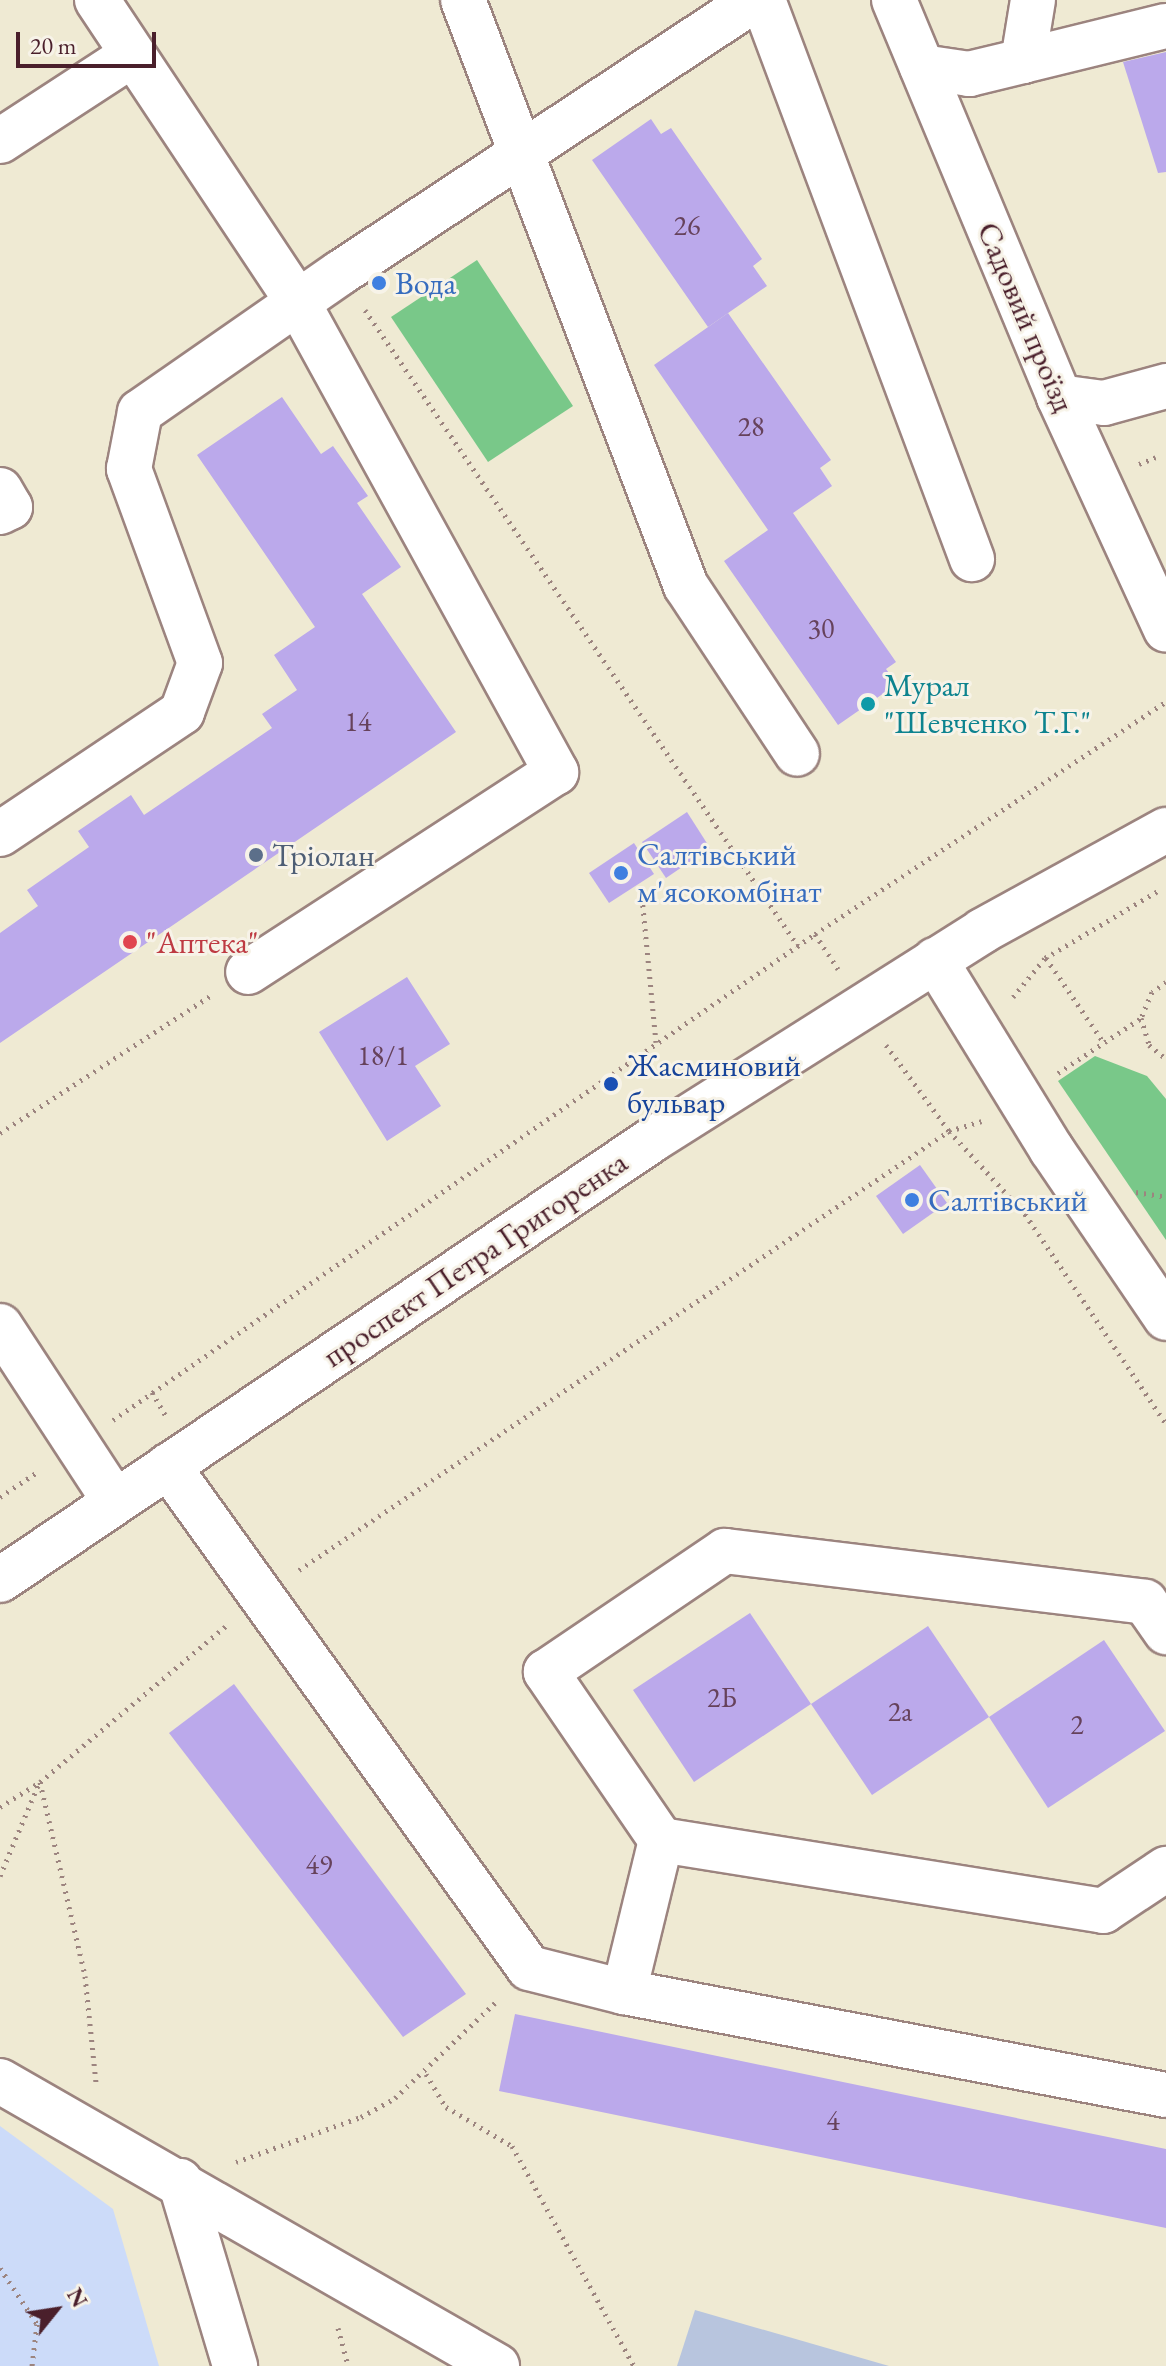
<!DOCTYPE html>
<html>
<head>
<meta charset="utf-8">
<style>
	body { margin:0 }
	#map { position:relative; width:1166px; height:2366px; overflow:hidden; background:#efead3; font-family:"EB Garamond",serif }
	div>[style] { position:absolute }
	.built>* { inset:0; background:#ccdbf9 }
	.industrial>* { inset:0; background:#b8c5de }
	.green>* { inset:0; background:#79c889 }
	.building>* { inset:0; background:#bba9eb }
	.path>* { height:5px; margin-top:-2.5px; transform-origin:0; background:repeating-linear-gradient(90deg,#9c847f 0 2px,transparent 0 8px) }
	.roads { filter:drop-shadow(2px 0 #9c847f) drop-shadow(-2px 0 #9c847f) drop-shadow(0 2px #9c847f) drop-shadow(0 -2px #9c847f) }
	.minor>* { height:44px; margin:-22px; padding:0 22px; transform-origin:22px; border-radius:22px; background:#fff }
	.major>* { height:44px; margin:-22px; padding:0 22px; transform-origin:22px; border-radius:22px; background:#fff }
	.dots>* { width:22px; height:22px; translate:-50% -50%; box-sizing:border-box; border:4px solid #f7f3e8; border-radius:50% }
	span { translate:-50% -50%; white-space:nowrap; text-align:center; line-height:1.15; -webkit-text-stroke:6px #f7f3e8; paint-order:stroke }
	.number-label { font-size:28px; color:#66425b }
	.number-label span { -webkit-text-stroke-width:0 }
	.shop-label { font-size:32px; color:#366cbe }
	.left { translate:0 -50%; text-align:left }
	.street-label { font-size:32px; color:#4a1f2b }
	.culture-label { font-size:32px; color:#0d838f }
	.service-label { font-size:32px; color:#4e5e75 }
	.health-label { font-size:32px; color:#be3a42 }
	.transit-label { font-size:32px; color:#164399 }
	.north { position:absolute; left:16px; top:2270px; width:80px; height:80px; -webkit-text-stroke:6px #f7f3e8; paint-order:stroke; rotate:60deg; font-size:22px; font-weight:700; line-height:32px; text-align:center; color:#4a1f2b }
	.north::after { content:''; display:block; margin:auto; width:28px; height:36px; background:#4a1f2b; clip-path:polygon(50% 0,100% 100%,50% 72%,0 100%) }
	.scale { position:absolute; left:16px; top:32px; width:140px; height:36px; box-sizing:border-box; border:4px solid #4a1f2b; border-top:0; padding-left:10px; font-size:24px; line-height:28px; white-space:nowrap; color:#4a1f2b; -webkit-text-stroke:6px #f7f3e8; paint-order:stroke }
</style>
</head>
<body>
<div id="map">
	<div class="built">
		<i style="clip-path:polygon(0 2126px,113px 2209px,159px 2366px,0 2366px)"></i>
	</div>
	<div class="industrial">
		<i style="clip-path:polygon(695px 2310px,889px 2366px,677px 2366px)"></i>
	</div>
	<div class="green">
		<i style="clip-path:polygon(477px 260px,573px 406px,488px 462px,391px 317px)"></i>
		<i style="clip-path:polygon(1095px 1056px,1147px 1076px,1166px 1099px,1166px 1240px,1058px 1081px)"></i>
	</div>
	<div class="building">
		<i style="clip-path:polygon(1166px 52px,1166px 172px,1158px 173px,1123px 62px)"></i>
		<i style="clip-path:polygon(651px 119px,661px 134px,671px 128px,762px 259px,753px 266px,767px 286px,708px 327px,592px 160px)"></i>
		<i style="clip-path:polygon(728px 313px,831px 460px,820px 468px,832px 486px,793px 513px,896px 662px,886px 669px,897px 684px,838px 725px,724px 561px,768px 530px,654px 365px)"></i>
		<i style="clip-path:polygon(282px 397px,321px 454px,333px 446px,368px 496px,357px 503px,401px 567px,362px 594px,456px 732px,0 1043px,0 933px,38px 906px,27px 890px,89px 847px,78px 831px,131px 795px,144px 815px,272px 728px,262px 714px,297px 690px,274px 655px,315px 627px,197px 455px)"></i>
		<i style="clip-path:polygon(687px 812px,710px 848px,666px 878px,642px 842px)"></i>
		<i style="clip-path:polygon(634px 843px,654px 874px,609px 903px,589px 873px)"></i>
		<i style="clip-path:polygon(407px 977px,450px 1044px,415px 1066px,441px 1106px,387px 1141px,319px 1032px)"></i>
		<i style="clip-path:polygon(920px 1165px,947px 1203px,903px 1234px,876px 1196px)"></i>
		<i style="clip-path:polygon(750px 1613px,811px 1704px,694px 1782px,633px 1690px)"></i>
		<i style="clip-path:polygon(928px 1626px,989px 1717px,872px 1795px,811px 1704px)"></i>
		<i style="clip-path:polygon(1104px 1640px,1165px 1731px,1048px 1808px,989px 1717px)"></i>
		<i style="clip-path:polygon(234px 1684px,466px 1994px,403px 2037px,169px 1733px)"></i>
		<i style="clip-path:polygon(515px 2014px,1166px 2149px,1166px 2228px,499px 2091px)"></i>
	</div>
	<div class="path">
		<i style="left:365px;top:310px;width:769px;rotate:55.75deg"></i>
		<i style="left:1139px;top:464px;width:18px;rotate:-22deg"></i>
		<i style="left:642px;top:897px;width:146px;rotate:84.5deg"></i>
		<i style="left:815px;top:934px;width:42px;rotate:56.7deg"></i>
		<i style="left:1046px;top:958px;width:103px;rotate:55.7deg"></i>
		<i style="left:1166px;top:982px;width:17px;rotate:144deg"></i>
		<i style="left:1152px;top:992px;width:28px;rotate:113deg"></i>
		<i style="left:1141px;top:1018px;width:28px;rotate:73deg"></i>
		<i style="left:1149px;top:1045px;width:22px;rotate:39deg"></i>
		<i style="left:1013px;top:997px;width:50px;rotate:-50.6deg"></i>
		<i style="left:1045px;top:958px;width:131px;rotate:-30.7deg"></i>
		<i style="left:886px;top:1045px;width:107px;rotate:53.8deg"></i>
		<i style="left:949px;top:1131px;width:113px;rotate:47.5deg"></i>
		<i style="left:1025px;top:1214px;width:253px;rotate:56.1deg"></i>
		<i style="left:1058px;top:1073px;width:100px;rotate:-33.5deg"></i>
		<i style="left:0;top:1133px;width:251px;rotate:-33.1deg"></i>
		<i style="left:1136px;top:1192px;width:30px;rotate:9deg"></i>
		<i style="left:152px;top:1392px;width:28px;rotate:60deg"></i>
		<i style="left:113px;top:1420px;width:854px;rotate:-34.7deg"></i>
		<i style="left:815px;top:934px;width:421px;rotate:-33.5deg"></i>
		<i style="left:0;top:1497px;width:47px;rotate:-33.7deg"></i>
		<i style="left:299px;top:1570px;width:784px;rotate:-34.03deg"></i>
		<i style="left:949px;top:1131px;width:34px;rotate:-17deg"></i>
		<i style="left:40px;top:1782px;width:199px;rotate:76.9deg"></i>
		<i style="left:85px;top:1976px;width:108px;rotate:84.1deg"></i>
		<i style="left:0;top:1807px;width:47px;rotate:-32deg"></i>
		<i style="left:40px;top:1782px;width:246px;rotate:-40deg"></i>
		<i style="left:0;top:1876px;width:101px;rotate:-67.2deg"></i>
		<i style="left:426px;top:2074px;width:39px;rotate:59deg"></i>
		<i style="left:446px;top:2107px;width:77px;rotate:30.6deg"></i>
		<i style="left:512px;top:2146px;width:252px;rotate:61deg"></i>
		<i style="left:236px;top:2162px;width:133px;rotate:-19.8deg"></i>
		<i style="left:361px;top:2117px;width:39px;rotate:-29deg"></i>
		<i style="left:395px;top:2098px;width:142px;rotate:-43.6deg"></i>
		<i style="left:0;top:2268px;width:67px;rotate:56.5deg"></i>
		<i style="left:37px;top:2324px;width:42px;rotate:96.8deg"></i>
		<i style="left:338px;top:2328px;width:39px;rotate:75deg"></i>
	</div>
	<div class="roads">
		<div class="minor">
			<i style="left:97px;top:0;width:361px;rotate:56.4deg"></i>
			<i style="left:297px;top:301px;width:538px;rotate:61.19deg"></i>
			<i style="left:556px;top:772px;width:367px;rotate:147deg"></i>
			<i style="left:463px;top:0;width:627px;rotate:69.17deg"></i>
			<i style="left:686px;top:586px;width:201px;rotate:56.5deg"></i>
			<i style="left:763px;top:0;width:597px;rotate:69.5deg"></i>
			<i style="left:894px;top:0;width:430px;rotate:67.4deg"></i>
			<i style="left:1059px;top:397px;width:256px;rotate:65.3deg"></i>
			<i style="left:1023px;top:61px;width:147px;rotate:-13.8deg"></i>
			<i style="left:922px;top:67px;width:48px;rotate:8.5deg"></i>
			<i style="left:969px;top:74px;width:56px;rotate:-13.5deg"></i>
			<i style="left:1023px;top:61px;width:62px;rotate:-80.7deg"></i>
			<i style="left:0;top:141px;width:158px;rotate:-33.1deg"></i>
			<i style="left:1059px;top:397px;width:45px;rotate:7.6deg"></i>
			<i style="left:1104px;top:403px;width:64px;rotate:-15.3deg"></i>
			<i style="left:0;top:490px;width:20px;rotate:60deg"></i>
			<i style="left:10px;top:507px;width:11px;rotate:153deg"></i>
			<i style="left:0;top:834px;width:219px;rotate:-33.8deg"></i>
			<i style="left:182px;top:712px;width:52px;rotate:-69.8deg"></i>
			<i style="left:200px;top:663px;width:207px;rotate:-110.1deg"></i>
			<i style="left:129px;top:469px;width:58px;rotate:-79.1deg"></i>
			<i style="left:140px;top:412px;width:244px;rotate:-34.8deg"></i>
			<i style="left:340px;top:273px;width:496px;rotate:-33.4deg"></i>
			<i style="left:935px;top:960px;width:223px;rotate:58.4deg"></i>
			<i style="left:1052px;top:1150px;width:203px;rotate:55.8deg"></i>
			<i style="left:0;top:1326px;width:210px;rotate:56.8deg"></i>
			<i style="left:168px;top:1466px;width:618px;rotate:54.28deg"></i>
			<i style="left:529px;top:1968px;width:98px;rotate:14.2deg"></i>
			<i style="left:624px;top:1992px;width:552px;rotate:10.76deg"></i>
			<i style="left:661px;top:1840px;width:204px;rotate:-124.4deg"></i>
			<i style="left:546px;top:1672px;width:216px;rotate:-34.1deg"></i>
			<i style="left:725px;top:1551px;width:423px;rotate:6.9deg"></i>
			<i style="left:1145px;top:1602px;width:37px;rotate:55deg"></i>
			<i style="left:624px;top:1992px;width:156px;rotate:-76.3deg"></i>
			<i style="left:661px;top:1840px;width:448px;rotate:9.1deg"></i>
			<i style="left:1103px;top:1911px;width:76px;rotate:-33.7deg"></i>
			<i style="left:0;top:2081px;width:573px;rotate:29.83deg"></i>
			<i style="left:180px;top:2181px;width:193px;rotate:73.4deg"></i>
		</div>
		<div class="major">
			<i style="left:0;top:1580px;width:787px;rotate:-34.01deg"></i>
			<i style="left:652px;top:1140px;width:391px;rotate:-32.3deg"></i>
			<i style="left:982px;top:931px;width:210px;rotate:-28.8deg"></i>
		</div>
	</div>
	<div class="dots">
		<i style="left:379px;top:283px;background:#3f7fe0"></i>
		<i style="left:868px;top:704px;background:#0f9aa8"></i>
		<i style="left:256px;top:855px;background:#5c6f8a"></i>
		<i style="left:621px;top:873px;background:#3f7fe0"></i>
		<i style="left:130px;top:942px;background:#e0444e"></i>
		<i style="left:611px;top:1084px;background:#1a4fb4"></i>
		<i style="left:912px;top:1200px;background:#3f7fe0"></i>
	</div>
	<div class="number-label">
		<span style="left:687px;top:225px">26</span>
		<span style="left:751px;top:426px">28</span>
		<span style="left:821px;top:628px">30</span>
		<span style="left:358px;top:721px">14</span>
		<span style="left:383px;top:1055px">18/1</span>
		<span style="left:722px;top:1697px">2Б</span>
		<span style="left:900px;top:1711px">2а</span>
		<span style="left:1077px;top:1724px">2</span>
		<span style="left:319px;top:1864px">49</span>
		<span style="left:833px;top:2120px">4</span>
	</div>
	<div class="shop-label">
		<span class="left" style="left:395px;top:283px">Вода</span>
		<span class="left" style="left:637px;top:873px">Салтівський<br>м'ясокомбінат</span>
		<span class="left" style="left:928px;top:1200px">Салтівський</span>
	</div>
	<div class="street-label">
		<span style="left:1026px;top:317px;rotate:67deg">Садовий проїзд</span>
		<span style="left:475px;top:1259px;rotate:-34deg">проспект Петра Григоренка</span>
	</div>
	<div class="culture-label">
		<span class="left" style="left:884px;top:704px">Мурал<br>"Шевченко Т.Г."</span>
	</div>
	<div class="service-label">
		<span class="left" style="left:272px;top:855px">Тріолан</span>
	</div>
	<div class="health-label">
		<span class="left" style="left:146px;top:942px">"Аптека"</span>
	</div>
	<div class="transit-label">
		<span class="left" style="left:627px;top:1084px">Жасминовий<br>бульвар</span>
	</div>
	<div class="north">N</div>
	<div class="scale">20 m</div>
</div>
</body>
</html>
